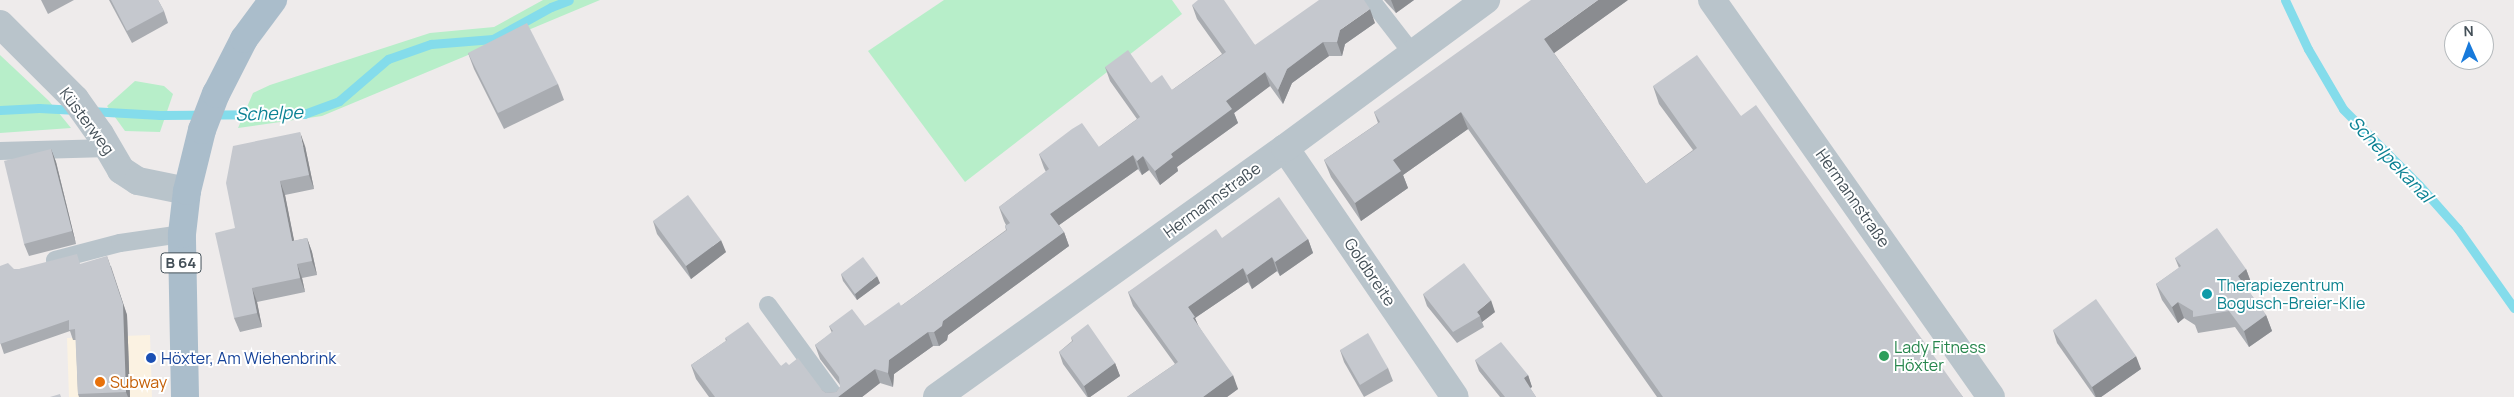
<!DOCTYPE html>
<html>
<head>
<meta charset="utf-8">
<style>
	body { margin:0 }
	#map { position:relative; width:2514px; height:397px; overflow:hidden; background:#eeebeb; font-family:Manrope,sans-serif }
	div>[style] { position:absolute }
	.commercial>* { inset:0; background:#fbf2e2 }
	.green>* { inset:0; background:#b7eec9 }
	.stream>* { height:9px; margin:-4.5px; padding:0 4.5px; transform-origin:4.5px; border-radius:4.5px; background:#84dceb }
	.lane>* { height:18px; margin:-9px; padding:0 9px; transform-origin:9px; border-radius:9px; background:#b9c4cb }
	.street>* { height:28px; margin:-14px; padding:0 14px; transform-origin:14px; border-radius:14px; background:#b9c4cb }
	.primary>* { height:28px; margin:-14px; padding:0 14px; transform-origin:14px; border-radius:14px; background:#aabdcb }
	.wall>* { inset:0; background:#a9acb1 }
	.shaded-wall>* { inset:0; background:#8a8c90 }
	.building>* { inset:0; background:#c5c8ce }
	.dots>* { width:14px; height:14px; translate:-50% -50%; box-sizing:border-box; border:2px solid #fff; border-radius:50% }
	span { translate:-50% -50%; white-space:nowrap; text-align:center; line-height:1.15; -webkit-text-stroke:4px #fff; paint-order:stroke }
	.shield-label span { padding:1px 4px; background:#fff; border:1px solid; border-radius:4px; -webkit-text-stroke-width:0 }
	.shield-label { font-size:15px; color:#445058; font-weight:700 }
	.street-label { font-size:16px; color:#445058 }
	.culture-label { font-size:16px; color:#0d838f }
	.left { translate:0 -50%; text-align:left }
	.leisure-label { font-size:16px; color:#27864d }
	.transit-label { font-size:16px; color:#164399 }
	.food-label { font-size:16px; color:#c56008 }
	.water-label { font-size:18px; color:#0c8294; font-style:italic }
	.north { position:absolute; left:2444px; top:20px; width:50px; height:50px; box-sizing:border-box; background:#fff; border:1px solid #b4b9bc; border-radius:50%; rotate:358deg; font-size:14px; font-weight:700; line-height:20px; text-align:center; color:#445058 }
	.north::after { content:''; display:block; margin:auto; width:18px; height:22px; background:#187adb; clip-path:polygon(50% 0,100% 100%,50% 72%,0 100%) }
</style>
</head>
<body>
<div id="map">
	<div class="commercial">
		<i style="clip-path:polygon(150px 335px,152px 397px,69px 397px,67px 338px)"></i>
	</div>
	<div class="green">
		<i style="clip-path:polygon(543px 0,600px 0,322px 116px,238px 128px,253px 93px,270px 85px,430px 33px,494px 27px)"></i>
		<i style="clip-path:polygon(944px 0,1172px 0,1182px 14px,965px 182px,868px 51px)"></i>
		<i style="clip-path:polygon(0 55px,49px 101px,71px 128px,0 133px)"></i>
		<i style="clip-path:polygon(135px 81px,164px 86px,173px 94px,160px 132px,125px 131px,107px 106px)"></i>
	</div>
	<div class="stream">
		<i style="left:2285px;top:0;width:54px;rotate:64.9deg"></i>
		<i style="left:2308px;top:49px;width:69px;rotate:59.7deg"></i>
		<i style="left:2343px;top:109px;width:107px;rotate:45deg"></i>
		<i style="left:2419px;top:185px;width:59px;rotate:48.4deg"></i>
		<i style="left:2458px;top:229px;width:97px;rotate:54.7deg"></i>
		<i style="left:0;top:110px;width:39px;rotate:-3deg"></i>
		<i style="left:39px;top:108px;width:38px;rotate:3deg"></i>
		<i style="left:90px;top:111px;width:70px;rotate:3.3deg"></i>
		<i style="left:160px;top:115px;width:144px;rotate:-0.4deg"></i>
		<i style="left:304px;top:114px;width:37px;rotate:-20deg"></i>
		<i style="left:339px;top:101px;width:65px;rotate:-40.6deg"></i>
		<i style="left:388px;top:59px;width:46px;rotate:-19.2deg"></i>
		<i style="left:431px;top:44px;width:62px;rotate:-4.6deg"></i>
		<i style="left:493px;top:39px;width:66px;rotate:-28.9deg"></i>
		<i style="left:551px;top:7px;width:19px;rotate:-21deg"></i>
	</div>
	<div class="lane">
		<i style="left:1371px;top:0;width:67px;rotate:52.3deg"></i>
		<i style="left:0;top:151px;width:109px;rotate:-1.6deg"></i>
		<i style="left:55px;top:260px;width:67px;rotate:-14.7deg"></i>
		<i style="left:120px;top:243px;width:63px;rotate:-8.3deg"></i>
		<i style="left:768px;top:305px;width:114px;rotate:53.9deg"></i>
	</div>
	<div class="street">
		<i style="left:1712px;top:0;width:485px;rotate:54.9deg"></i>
		<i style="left:0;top:24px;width:106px;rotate:45deg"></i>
		<i style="left:75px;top:99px;width:43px;rotate:54.5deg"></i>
		<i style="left:100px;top:134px;width:42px;rotate:59.7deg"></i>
		<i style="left:121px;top:170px;width:20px;rotate:33deg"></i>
		<i style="left:138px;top:181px;width:50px;rotate:11.5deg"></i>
		<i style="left:1285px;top:148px;width:301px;rotate:55.7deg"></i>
		<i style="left:937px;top:397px;width:428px;rotate:-35.6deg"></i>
		<i style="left:1285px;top:148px;width:250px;rotate:-36.4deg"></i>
	</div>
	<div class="primary">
		<i style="left:185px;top:397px;width:163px;rotate:-91.1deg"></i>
		<i style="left:182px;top:234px;width:43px;rotate:-83.4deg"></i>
		<i style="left:187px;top:191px;width:63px;rotate:-76.2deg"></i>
		<i style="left:202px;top:130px;width:39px;rotate:-69deg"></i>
		<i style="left:216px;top:94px;width:62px;rotate:-63deg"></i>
		<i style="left:244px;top:39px;width:49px;rotate:-53.4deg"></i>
	</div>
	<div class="wall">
		<i style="clip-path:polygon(41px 0,74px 0,48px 14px)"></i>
		<i style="clip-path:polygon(109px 0,158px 0,164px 11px,168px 23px,132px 43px)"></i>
		<i style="clip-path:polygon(1384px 0,1414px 0,1396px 13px)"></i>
		<i style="clip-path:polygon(1628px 0,1554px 53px,1646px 184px,1693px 150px,1659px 104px,1653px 86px,1741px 116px,1963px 397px,1657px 397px,1468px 129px,1403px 175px,1408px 188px,1361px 221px,1331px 177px,1324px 160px,1378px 123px,1374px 112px)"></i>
		<i style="clip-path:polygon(1192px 5px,1255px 45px,1375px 23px,1345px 44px,1342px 56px,1329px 56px,1292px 83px,1283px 104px,1270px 86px,1234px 113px,1238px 123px,1177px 167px,1178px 171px,1160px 185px,1149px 170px,1142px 175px,1138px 169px,1059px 225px,1064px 232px,1069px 246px,948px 335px,947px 340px,939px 346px,933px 346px,894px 374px,893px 387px,880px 383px,862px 397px,709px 397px,696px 379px,691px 365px,726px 341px,725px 338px,781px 366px,789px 365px,826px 393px,836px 392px,840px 387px,840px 385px,820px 359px,815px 345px,832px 333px,829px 326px,865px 326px,901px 306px,1006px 230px,1005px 226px,1006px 225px,1004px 221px,999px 207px,1046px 172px,1044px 168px,1039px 154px,1099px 147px,1137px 119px,1110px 81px,1105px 67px,1172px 90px,1222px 54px,1197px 19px)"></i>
		<i style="clip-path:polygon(468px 53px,558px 84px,564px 100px,504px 129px,474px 69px)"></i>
		<i style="clip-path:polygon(305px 146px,314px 189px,285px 195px,294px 241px,307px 238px,312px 252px,317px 275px,302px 278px,305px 292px,257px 302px,262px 327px,240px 332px,234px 318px,235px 228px)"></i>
		<i style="clip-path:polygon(51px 149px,56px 162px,76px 244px,29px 256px,24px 244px)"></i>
		<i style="clip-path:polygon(653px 221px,726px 252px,691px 279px,657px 234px)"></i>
		<i style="clip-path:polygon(1222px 238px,1308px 239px,1313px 253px,1280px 276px,1277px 271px,1252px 289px,1248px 282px,1195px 318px,1198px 325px,1238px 389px,1227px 397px,1127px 397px,1175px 364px,1133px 306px,1128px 292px)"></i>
		<i style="clip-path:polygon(2175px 258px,2246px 269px,2252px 285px,2247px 289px,2266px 315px,2272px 331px,2249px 347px,2235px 327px,2198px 333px,2195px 325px,2184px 318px,2178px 323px,2162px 300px,2156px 284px,2179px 268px)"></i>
		<i style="clip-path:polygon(81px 264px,111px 266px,127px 315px,130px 397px,79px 397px,78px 394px,76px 340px,73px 340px,70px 331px,4px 354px,0 342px,14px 269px,19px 269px)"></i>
		<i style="clip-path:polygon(841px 274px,880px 283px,857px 300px,843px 281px)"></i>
		<i style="clip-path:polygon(1423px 294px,1495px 312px,1482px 322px,1484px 327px,1457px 343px,1427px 306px)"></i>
		<i style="clip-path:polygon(2053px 330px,2141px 369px,2101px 397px,2095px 397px,2057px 343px)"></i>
		<i style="clip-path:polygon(1071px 337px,1115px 363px,1120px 376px,1090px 397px,1087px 397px,1063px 364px,1059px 352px,1072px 341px)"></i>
		<i style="clip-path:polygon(1340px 350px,1388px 368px,1393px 381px,1364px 397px,1344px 362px)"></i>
		<i style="clip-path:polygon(1475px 360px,1528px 375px,1532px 387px,1530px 388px,1536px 397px,1500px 397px,1479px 371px)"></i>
	</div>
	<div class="shaded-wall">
		<i style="clip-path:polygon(1391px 0,1414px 0,1396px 13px)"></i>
		<i style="clip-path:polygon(1598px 0,1628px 0,1550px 56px,1544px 39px)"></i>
		<i style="clip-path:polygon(1370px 9px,1375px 23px,1345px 44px,1342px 56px,1337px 42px,1340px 30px)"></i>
		<i style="clip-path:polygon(1323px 42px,1329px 56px,1292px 83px,1283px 104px,1278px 90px,1287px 69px)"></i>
		<i style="clip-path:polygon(1265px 72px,1270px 86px,1234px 113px,1238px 123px,1177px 167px,1178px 171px,1160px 185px,1155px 171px,1171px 154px,1226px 101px)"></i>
		<i style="clip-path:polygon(1461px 112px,1468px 129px,1403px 175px,1408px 188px,1361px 221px,1355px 203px,1393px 160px)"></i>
		<i style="clip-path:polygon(300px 132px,305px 146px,314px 189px,309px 175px)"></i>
		<i style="clip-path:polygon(51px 149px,56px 162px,76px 244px,72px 231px)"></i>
		<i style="clip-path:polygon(1133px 155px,1138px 169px,1055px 228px,1050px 214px)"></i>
		<i style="clip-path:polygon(1143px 156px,1149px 170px,1142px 175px,1137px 161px)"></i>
		<i style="clip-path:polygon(280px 181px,285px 195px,297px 255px,292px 241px)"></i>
		<i style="clip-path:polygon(1064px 232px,1069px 246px,948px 335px,947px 340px,939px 346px,934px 332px,943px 321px)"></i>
		<i style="clip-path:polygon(307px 238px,312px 252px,317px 275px,312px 261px)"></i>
		<i style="clip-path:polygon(1308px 239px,1313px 253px,1280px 276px,1275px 262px)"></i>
		<i style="clip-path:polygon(721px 240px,726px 252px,691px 279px,686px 266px)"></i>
		<i style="clip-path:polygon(107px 256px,127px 315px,130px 397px,128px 397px,126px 392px)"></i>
		<i style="clip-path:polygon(1272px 257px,1277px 271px,1252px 289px,1247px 275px)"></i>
		<i style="clip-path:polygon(297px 264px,302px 278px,305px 292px,300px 278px)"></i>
		<i style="clip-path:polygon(1243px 268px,1248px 282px,1195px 318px,1200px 330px,1198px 332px,1188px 307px)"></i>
		<i style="clip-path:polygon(2246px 269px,2252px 285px,2243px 292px,2238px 276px)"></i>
		<i style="clip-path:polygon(877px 276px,880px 283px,857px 300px,855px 294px)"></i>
		<i style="clip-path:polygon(252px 288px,257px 302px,262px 327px,257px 313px)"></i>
		<i style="clip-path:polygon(1491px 300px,1495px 312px,1482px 322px,1480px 316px,1477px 312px)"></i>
		<i style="clip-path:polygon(2178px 302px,2184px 318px,2178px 323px,2172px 307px)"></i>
		<i style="clip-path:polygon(2266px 315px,2272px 331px,2249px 347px,2244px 331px)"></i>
		<i style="clip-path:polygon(928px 332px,933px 346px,894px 374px,893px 387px,888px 373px,889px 360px)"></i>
		<i style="clip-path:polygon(2136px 356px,2141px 369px,2101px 397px,2096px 397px,2092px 387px)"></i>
		<i style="clip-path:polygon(1115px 363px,1120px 376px,1090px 397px,1088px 397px,1084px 386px)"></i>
		<i style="clip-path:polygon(875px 369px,880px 383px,862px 397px,838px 397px)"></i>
		<i style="clip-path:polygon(1233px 375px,1238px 389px,1227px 397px,1203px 397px)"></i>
		<i style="clip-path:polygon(1528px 375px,1532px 387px,1528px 389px,1524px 378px)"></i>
	</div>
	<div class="building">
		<i style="clip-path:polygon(111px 0,158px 0,164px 11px,127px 31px)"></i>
		<i style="clip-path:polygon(1198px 0,1224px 0,1255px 45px,1319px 0,1364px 0,1370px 9px,1340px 30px,1337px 42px,1323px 42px,1287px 69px,1278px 90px,1265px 72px,1226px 101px,1232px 109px,1171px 154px,1173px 157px,1155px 171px,1143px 156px,1137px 161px,1133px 155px,1050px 214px,1064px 232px,943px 321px,942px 326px,934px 332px,928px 332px,889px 360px,888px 373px,875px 369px,838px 397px,715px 397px,691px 365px,727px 340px,725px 338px,748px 322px,781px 366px,786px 362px,789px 365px,798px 358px,822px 390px,826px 393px,836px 392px,840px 387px,839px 377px,815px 345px,833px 331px,829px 326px,852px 309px,865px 326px,899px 302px,901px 306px,1007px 230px,1005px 226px,1010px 223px,999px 207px,1049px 169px,1039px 154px,1072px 129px,1082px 123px,1099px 147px,1140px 117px,1105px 67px,1128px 50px,1151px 83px,1162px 75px,1172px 90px,1226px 52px,1192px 5px)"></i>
		<i style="clip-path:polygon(1531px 0,1598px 0,1544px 39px,1646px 184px,1697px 148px,1653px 86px,1697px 55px,1741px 116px,1756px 105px,1963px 397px,1663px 397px,1461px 112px,1393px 160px,1401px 171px,1355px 203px,1324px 160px,1380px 122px,1374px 112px)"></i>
		<i style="clip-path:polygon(527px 23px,558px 84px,498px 113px,468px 53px)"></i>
		<i style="clip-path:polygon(300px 132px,309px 175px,280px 181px,292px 241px,307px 238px,312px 261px,297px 264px,300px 278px,252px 288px,257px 313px,234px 318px,215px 233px,235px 228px,226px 183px,233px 146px)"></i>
		<i style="clip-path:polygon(51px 149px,72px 231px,24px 244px,4px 161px)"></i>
		<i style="clip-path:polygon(688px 195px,721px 240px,686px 266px,653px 221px)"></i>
		<i style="clip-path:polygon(1279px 197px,1308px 239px,1275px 262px,1272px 257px,1247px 275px,1243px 268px,1188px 307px,1195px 317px,1193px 318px,1233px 375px,1203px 397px,1127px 397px,1178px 362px,1128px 292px,1216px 229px,1222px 238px)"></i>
		<i style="clip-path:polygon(2217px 228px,2246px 269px,2238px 276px,2266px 315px,2244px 331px,2229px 311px,2193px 317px,2193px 311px,2178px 302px,2172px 307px,2156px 284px,2181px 266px,2175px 258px)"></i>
		<i style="clip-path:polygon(77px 254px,80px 264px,107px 256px,123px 304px,126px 392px,78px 394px,75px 329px,69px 330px,69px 320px,0 344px,0 266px,8px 263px,14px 269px,19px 269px)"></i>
		<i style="clip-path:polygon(863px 257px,877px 276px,855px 294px,841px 274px)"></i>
		<i style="clip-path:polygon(1464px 263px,1491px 300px,1477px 312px,1480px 316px,1453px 332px,1423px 294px)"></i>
		<i style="clip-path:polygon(2096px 299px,2136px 356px,2092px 387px,2053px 330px)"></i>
		<i style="clip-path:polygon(1088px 324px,1115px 363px,1084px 386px,1059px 352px,1073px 341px,1071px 337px)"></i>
		<i style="clip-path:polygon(1368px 333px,1388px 368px,1360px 385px,1340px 350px)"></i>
		<i style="clip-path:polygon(1501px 342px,1528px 375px,1524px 378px,1536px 397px,1505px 397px,1475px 360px)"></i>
		<i style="clip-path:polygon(60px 394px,61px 397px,50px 397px)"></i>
	</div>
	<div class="dots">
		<i style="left:2207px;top:294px;background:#0f9aa8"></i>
		<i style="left:1884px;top:356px;background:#2e9e5b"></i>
		<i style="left:151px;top:358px;background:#1a4fb4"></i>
		<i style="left:100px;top:382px;background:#e8710a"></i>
	</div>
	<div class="shield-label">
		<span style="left:181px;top:263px">B 64</span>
	</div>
	<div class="street-label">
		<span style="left:87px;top:121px;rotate:53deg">Küsterweg</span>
		<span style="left:1853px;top:198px;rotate:55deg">Hermannstraße</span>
		<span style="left:1212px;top:200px;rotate:-36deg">Hermannstraße</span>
		<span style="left:1370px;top:272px;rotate:56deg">Goldbreite</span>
	</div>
	<div class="culture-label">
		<span class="left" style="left:2217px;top:294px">Therapiezentrum<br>Bogusch-Breier-Klie</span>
	</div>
	<div class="leisure-label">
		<span class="left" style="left:1894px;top:356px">Lady Fitness<br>Höxter</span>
	</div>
	<div class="transit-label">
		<span class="left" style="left:161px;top:358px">Höxter, Am Wiehenbrink</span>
	</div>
	<div class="food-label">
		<span class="left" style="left:110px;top:382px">Subway</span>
	</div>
	<div class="water-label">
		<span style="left:269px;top:113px;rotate:-2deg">Schelpe</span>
		<span style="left:2391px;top:159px;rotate:46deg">Schelpekanal</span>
	</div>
	<div class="north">N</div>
</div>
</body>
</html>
